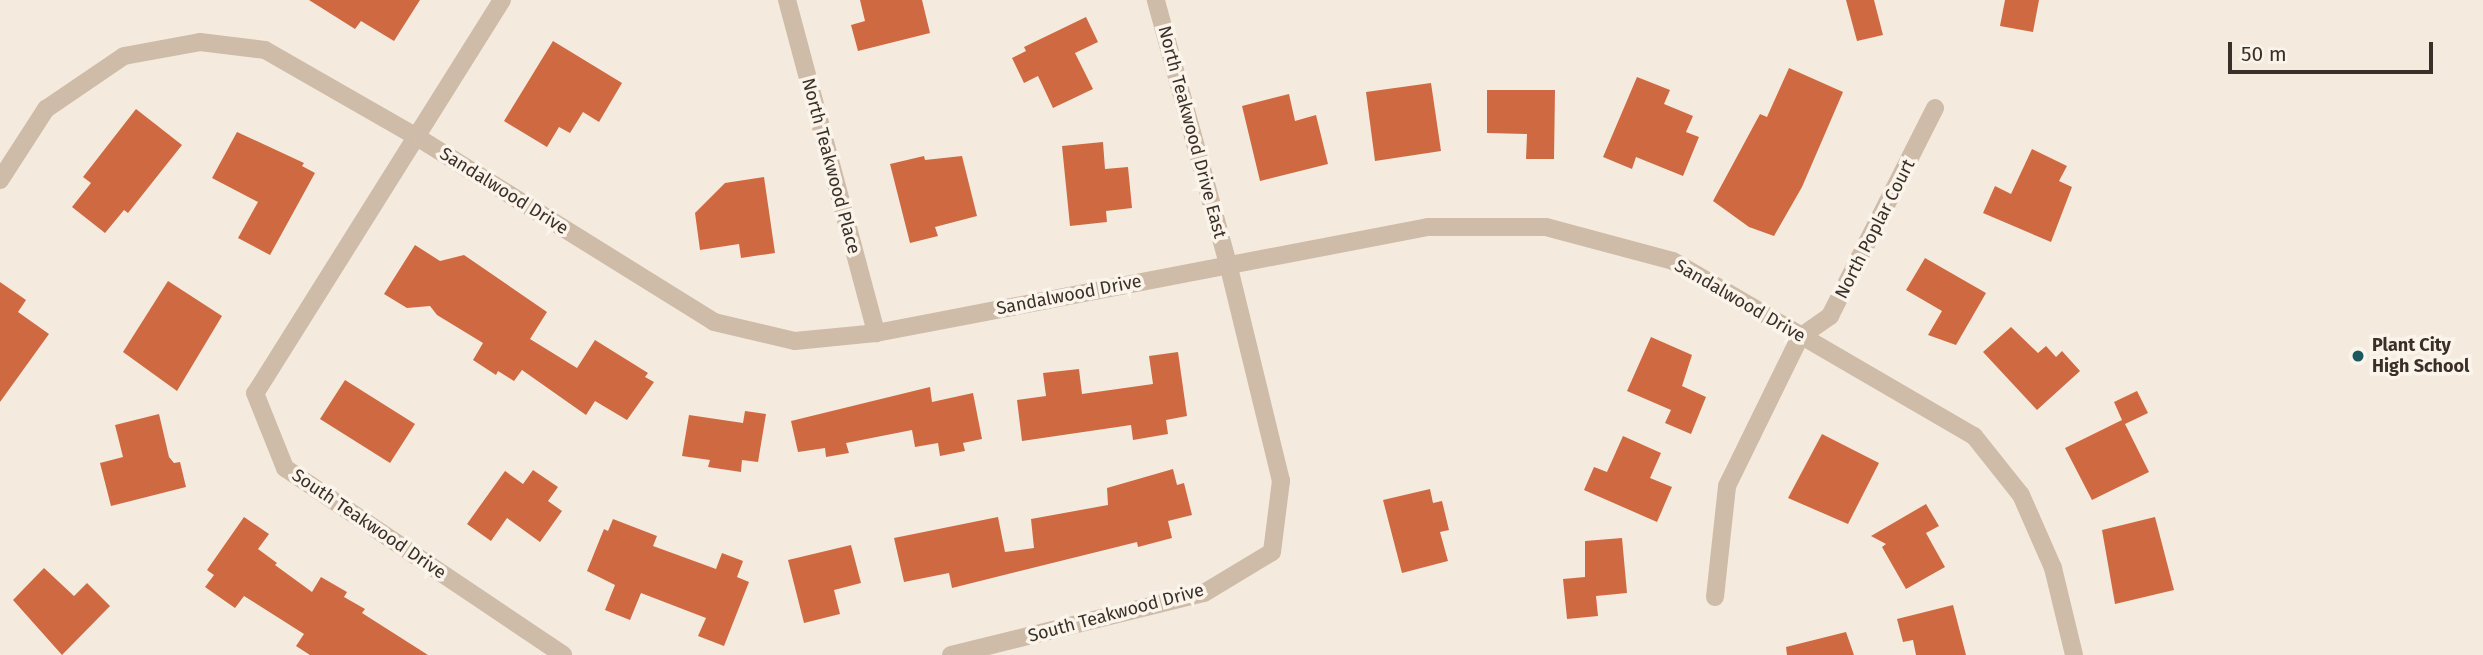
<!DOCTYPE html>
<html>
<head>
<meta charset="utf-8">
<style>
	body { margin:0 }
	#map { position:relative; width:2483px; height:655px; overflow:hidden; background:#f4ebde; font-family:"Fira Sans",sans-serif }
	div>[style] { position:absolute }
	.building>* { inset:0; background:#cf6941 }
	.minor>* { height:18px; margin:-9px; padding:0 9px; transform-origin:9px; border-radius:9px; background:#cebba8 }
	.dots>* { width:19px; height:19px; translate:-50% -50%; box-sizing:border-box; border:4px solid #fbf4eb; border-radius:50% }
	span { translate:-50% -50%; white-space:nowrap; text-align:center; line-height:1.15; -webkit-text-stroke:7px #fbf4eb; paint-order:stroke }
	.street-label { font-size:18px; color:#3a2f29 }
	.poi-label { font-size:18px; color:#3a2f29; font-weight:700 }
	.left { translate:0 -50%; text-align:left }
	.scale { position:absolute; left:2228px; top:42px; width:205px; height:32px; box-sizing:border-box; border:4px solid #3a2f29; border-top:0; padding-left:9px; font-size:21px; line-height:24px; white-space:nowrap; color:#3a2f29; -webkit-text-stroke:5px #fbf4eb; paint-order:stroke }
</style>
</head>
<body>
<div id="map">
	<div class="building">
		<i style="clip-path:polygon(309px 0,420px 0,394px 41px,361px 21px,355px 29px)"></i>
		<i style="clip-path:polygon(860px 0,922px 0,930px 33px,858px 51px,851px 25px,865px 21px)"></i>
		<i style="clip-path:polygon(1846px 0,1874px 0,1883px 35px,1857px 41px)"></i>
		<i style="clip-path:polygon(2005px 0,2039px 0,2033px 32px,2000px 26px)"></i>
		<i style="clip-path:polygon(1086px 17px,1098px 42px,1075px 53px,1093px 89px,1053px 108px,1038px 76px,1024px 83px,1012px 58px,1026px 51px,1024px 47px)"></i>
		<i style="clip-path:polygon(553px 41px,622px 83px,599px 122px,583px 112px,570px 133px,559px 127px,547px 147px,504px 121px)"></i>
		<i style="clip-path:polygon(1789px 68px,1843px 92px,1802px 187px,1774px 236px,1749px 227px,1713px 201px,1760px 114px,1767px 117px)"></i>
		<i style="clip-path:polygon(1637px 77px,1670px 90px,1664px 104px,1693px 116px,1686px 132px,1699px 137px,1683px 176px,1636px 157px,1632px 169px,1603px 157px)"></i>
		<i style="clip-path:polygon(1431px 83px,1441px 151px,1375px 161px,1366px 92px)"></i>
		<i style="clip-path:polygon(1487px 90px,1555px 90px,1554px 159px,1526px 159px,1527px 134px,1487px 133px)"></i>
		<i style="clip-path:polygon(1289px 94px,1295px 121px,1316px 115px,1328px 164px,1260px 181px,1242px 106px)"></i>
		<i style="clip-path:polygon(136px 109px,182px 145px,128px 213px,124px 210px,105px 233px,72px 207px,91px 183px,83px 177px)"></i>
		<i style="clip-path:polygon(237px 132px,304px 163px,302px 166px,315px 173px,270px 255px,238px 238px,258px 202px,212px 178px)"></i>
		<i style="clip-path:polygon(1103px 142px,1105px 169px,1128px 167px,1132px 208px,1106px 211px,1107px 222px,1070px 226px,1062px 146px)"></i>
		<i style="clip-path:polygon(2032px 149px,2067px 166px,2059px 181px,2072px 187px,2051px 242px,1983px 213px,1995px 186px,2011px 194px)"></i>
		<i style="clip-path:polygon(924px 156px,925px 160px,962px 156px,977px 216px,935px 227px,938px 236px,910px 243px,890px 164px)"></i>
		<i style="clip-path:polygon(764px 177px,775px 253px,741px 258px,739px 244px,700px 250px,695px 213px,725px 183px)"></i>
		<i style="clip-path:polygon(415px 245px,440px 261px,464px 255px,547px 312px,530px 339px,577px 368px,595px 340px,648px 373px,645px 377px,654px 382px,627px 420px,595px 401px,586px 415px,522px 370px,514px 381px,498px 371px,496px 375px,473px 360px,483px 343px,437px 315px,430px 306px,407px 308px,384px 294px)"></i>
		<i style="clip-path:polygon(1925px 258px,1986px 293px,1956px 345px,1928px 335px,1942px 311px,1906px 290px)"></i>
		<i style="clip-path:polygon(168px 281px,222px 316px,177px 391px,123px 352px)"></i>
		<i style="clip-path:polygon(0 282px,26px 300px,18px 312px,49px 334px,0 402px)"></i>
		<i style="clip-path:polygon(2011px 327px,2038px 353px,2046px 346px,2056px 357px,2062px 351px,2080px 371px,2037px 410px,1983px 352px)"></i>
		<i style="clip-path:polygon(1651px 337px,1692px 355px,1682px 386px,1706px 397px,1691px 434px,1665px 423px,1671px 410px,1627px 391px)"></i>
		<i style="clip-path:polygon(1178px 352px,1187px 416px,1166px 420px,1168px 434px,1133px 440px,1131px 425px,1022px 441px,1017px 400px,1046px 396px,1043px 373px,1079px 369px,1082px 394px,1153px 384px,1149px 356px)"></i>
		<i style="clip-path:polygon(345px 380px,415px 424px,390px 463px,320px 419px)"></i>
		<i style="clip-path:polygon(930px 387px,932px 402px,973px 393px,982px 439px,963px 443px,965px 451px,940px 456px,938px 443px,915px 447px,912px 430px,846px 443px,849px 453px,826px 457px,825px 448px,798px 452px,791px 421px)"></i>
		<i style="clip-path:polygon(2137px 391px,2148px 413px,2125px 424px,2149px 472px,2092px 500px,2065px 448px,2122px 420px,2114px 402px)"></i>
		<i style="clip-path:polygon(745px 411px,766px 414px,758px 462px,742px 460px,741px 472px,708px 467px,710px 460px,682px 456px,689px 415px,743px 423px)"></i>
		<i style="clip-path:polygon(159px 414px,169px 457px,174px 463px,180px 462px,186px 487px,111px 506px,100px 463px,123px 457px,115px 425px)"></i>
		<i style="clip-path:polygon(1822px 434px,1879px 463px,1848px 524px,1788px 498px)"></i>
		<i style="clip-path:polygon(1623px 436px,1661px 453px,1650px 478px,1672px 487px,1657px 522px,1584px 490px,1594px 467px,1607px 472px)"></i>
		<i style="clip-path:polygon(1173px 469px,1177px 485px,1184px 483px,1192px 515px,1168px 521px,1172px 538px,1138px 547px,1137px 542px,952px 588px,949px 573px,904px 582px,894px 538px,998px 517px,1005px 552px,1034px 548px,1031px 519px,1108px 505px,1107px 488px)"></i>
		<i style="clip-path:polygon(533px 470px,558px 487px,548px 501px,562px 511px,540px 542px,507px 518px,491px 541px,467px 524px,505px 471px,523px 484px)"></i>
		<i style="clip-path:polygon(1430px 489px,1433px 503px,1442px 501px,1449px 530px,1440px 532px,1448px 561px,1402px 573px,1383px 500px)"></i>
		<i style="clip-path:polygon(1926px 504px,1939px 526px,1926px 533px,1945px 567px,1906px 589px,1882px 547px,1886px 544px,1871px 536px)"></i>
		<i style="clip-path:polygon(244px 517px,269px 534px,258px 549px,277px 563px,275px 565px,312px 592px,321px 577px,347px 592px,344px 597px,365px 609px,362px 613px,428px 655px,310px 655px,296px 646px,304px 634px,244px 596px,235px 608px,205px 587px,214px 575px,207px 570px)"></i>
		<i style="clip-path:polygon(2155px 517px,2174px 590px,2115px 604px,2102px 530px)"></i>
		<i style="clip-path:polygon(613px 519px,657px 536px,653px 546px,716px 569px,722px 553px,743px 561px,737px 577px,749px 582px,724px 646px,698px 636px,706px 618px,641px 593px,630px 620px,605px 610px,615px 585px,587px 571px,604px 529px,608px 531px)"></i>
		<i style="clip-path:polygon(1622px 538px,1627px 593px,1596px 596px,1598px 616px,1567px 619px,1563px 579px,1585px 577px,1585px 541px)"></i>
		<i style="clip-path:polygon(851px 545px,861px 583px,834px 590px,840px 614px,804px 623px,788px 560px)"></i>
		<i style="clip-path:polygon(44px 568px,74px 596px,87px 583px,110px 606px,62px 655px,13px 600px)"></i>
		<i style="clip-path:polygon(1953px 605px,1966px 655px,1916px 655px,1913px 640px,1903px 642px,1897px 619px)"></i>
		<i style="clip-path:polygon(1846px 632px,1854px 655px,1787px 655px,1786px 647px)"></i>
	</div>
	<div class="minor">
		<i style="left:502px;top:0;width:464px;rotate:122.1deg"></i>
		<i style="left:255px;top:393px;width:81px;rotate:68.2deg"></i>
		<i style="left:285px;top:468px;width:335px;rotate:33.9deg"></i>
		<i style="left:787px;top:0;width:345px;rotate:75deg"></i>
		<i style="left:0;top:180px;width:85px;rotate:-57.1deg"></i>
		<i style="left:46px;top:109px;width:94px;rotate:-34.2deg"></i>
		<i style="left:124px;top:56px;width:77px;rotate:-10.4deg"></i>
		<i style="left:200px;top:42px;width:65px;rotate:7deg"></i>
		<i style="left:265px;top:50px;width:175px;rotate:29.8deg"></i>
		<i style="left:417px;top:137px;width:350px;rotate:31.9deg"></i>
		<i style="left:714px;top:322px;width:83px;rotate:13.2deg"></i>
		<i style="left:795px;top:341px;width:81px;rotate:-5.6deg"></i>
		<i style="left:876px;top:333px;width:562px;rotate:-10.87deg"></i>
		<i style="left:1428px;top:227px;width:118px"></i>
		<i style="left:1546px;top:227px;width:131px;rotate:15deg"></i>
		<i style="left:1673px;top:261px;width:348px;rotate:30.2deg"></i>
		<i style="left:1974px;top:436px;width:75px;rotate:51.5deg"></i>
		<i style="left:2021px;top:495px;width:80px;rotate:66.3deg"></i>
		<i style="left:2053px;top:568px;width:89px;rotate:76.4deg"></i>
		<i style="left:1800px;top:337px;width:37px;rotate:-35deg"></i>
		<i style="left:1830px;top:316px;width:233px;rotate:-63.2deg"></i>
		<i style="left:1715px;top:597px;width:112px;rotate:-83.8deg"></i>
		<i style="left:1727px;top:486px;width:166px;rotate:-63.9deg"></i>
		<i style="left:951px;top:655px;width:260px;rotate:-13.8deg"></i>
		<i style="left:1204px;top:593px;width:79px;rotate:-31.1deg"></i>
		<i style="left:1272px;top:552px;width:72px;rotate:-82.8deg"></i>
		<i style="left:1281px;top:481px;width:223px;rotate:-103.7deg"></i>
		<i style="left:1228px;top:264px;width:274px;rotate:-105.3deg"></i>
	</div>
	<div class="dots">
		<i style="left:2358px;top:356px;background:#1b585f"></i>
	</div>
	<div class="street-label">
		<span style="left:1192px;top:132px;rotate:75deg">North Teakwood Drive East</span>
		<span style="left:831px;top:166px;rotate:75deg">North Teakwood Place</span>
		<span style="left:504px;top:191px;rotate:32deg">Sandalwood Drive</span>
		<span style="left:1875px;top:229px;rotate:-63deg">North Poplar Court</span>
		<span style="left:1069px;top:295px;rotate:-11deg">Sandalwood Drive</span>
		<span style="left:1740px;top:301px;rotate:30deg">Sandalwood Drive</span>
		<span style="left:369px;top:524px;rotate:34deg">South Teakwood Drive</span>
		<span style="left:1116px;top:613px;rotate:-15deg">South Teakwood Drive</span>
	</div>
	<div class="poi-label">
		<span class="left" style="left:2372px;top:356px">Plant City<br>High School</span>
	</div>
	<div class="scale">50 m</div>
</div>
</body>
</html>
